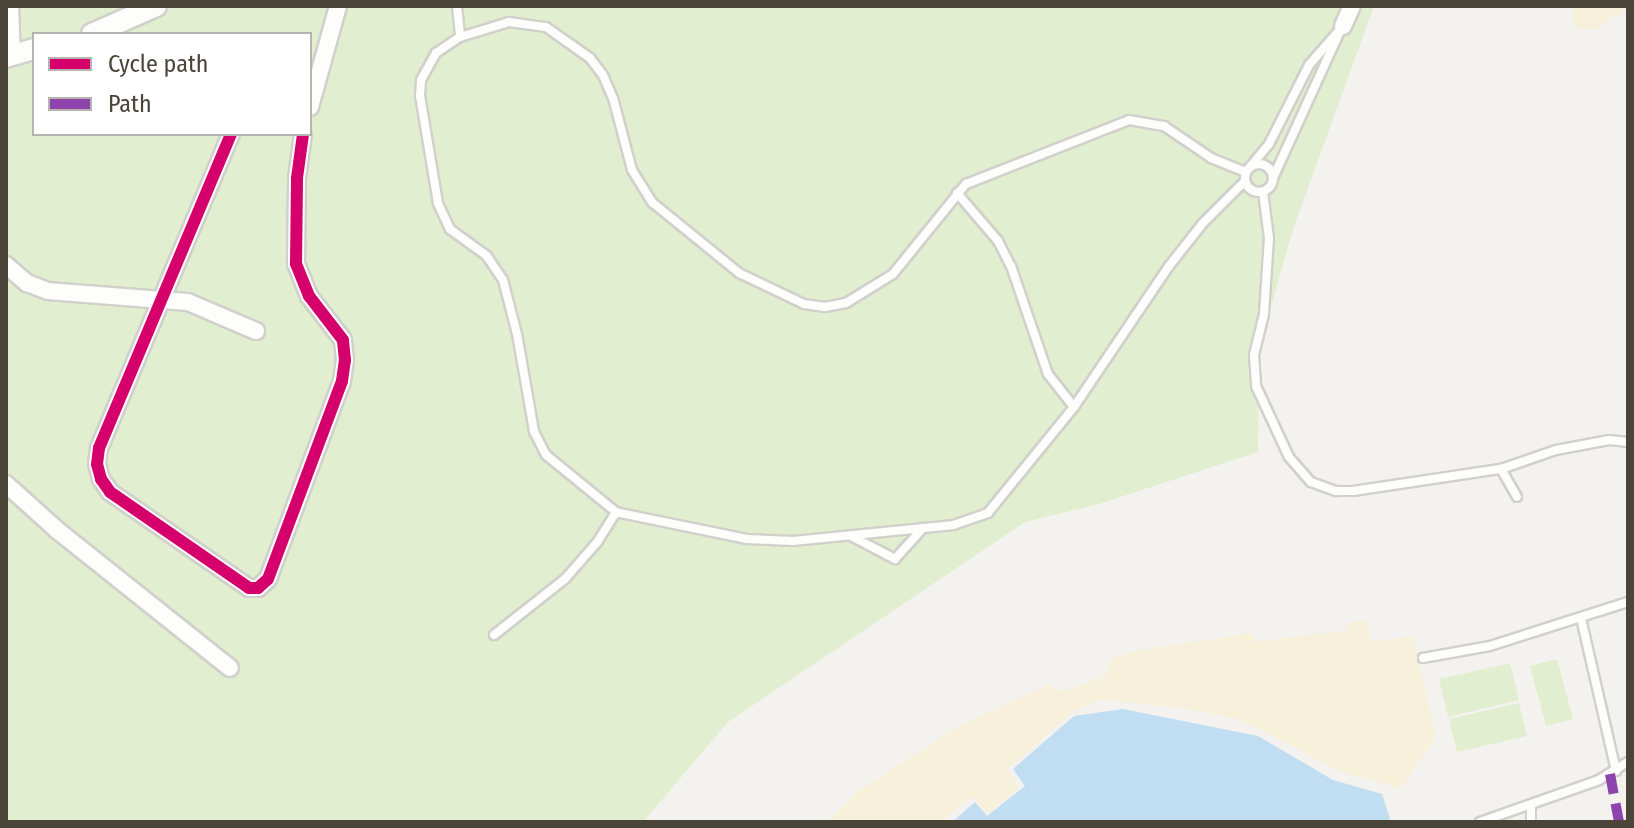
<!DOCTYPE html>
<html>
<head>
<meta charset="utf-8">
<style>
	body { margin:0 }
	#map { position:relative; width:1634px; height:828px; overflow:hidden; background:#f4f2ee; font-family:"Fira Sans Condensed",sans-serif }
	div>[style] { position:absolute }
	.green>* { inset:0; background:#e1eecf }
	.sand>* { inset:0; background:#f7f0da }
	.water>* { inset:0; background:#c0ddf1 }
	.roads { filter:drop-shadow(2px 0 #d2d0cb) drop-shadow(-2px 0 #d2d0cb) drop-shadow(0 2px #d2d0cb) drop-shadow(0 -2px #d2d0cb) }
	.service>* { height:8px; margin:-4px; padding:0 4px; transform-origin:4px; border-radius:4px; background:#fdfdfc }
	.service>.ring { margin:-4px; padding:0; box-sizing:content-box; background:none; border:8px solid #fdfdfc; border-radius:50% }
	.minor>* { height:16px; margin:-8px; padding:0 8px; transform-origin:8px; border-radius:8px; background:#fdfdfc }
	.tertiary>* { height:20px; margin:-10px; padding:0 10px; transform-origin:10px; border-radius:10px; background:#fdfdfc }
	.quiet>* { height:10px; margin-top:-5px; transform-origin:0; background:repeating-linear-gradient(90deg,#8e44ad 0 20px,transparent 0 30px) }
	.cycleway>* { height:12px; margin:-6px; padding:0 6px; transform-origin:6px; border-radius:6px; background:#d6006c }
	span { translate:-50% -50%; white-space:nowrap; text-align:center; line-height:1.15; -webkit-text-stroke:8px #fff; paint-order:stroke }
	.frame { position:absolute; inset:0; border:8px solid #4b4439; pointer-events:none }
	.legend { position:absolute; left:32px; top:32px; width:280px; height:104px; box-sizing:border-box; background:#fff; border:2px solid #b7b4b0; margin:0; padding:10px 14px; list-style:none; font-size:24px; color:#4b4439 }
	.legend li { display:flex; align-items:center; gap:16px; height:40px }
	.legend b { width:40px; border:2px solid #b7b4b0 }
</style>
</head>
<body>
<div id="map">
	<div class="green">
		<i style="clip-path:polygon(evenodd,6px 6px,1374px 6px,1293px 229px,1259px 350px,1258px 452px,1099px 504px,1025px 522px,728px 722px,643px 822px,6px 822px,6px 6px,34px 34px,310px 34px,310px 134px,34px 134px,34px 34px)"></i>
		<i style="clip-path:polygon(1557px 659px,1573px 719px,1546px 726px,1530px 666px)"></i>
		<i style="clip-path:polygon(1510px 663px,1519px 700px,1448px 717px,1439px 679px)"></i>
		<i style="clip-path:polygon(1519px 703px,1527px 736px,1457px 752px,1449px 719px)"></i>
	</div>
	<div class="sand">
		<i style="clip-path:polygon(1571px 6px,1628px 6px,1628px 7px,1598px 29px,1575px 29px)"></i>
		<i style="clip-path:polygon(1367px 620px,1371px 642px,1413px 636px,1436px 737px,1401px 788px,1341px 772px,1242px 720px,1189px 709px,1101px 699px,1072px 712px,1007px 769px,1019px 789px,988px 813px,973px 797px,940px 822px,827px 822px,856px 793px,956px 728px,1050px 684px,1060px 692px,1107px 676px,1108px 660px,1135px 651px,1252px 633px,1255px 642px,1348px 630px,1348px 622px)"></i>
	</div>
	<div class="water">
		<i style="clip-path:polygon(1123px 709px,1258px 736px,1333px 780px,1382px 794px,1391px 822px,952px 822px,975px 802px,987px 816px,1025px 786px,1013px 769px,1074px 716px)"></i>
	</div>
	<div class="roads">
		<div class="service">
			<i style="left:457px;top:6px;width:31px;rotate:84deg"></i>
			<i class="ring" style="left:1245px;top:164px;width:20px;height:20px"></i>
			<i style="left:1249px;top:168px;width:31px;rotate:-50deg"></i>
			<i style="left:1269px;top:144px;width:89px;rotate:-63.1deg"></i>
			<i style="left:1309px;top:65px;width:52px;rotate:-48.9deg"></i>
			<i style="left:1273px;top:178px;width:159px;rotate:-65.5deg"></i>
			<i style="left:1245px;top:181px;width:59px;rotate:135deg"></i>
			<i style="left:1203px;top:223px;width:55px;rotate:128.3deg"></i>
			<i style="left:1169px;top:266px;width:170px;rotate:124deg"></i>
			<i style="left:1074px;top:407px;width:136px;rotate:129.1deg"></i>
			<i style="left:988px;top:513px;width:36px;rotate:161deg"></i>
			<i style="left:954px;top:525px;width:162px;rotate:174.3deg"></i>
			<i style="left:793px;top:541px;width:46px;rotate:-177.5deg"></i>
			<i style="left:747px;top:539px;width:134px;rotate:-168.4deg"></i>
			<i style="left:616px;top:512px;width:90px;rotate:-140.8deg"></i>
			<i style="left:546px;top:455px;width:27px;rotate:-117deg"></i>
			<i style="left:534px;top:431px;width:98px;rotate:-99.9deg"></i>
			<i style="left:517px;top:334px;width:56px;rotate:-104.5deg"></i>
			<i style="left:503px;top:280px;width:29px;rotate:-124deg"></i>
			<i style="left:487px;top:256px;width:46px;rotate:-143.9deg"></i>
			<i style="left:450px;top:229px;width:29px;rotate:-115deg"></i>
			<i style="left:438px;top:203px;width:109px;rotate:-99.5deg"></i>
			<i style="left:420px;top:96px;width:16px;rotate:-86deg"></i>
			<i style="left:421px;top:80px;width:31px;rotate:-61deg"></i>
			<i style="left:436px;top:53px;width:29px;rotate:-34deg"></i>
			<i style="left:460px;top:37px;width:51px;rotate:-17deg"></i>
			<i style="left:509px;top:22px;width:37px;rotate:8deg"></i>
			<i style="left:546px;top:27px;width:54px;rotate:35.2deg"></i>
			<i style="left:590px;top:58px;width:21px;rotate:53deg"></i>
			<i style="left:603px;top:75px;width:25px;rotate:67deg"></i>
			<i style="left:613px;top:98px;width:74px;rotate:75.2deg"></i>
			<i style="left:632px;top:170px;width:39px;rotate:58deg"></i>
			<i style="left:653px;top:203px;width:111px;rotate:39.1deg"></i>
			<i style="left:739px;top:273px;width:72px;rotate:25.5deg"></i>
			<i style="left:804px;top:304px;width:21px;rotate:8deg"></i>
			<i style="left:825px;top:307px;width:21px;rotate:-11deg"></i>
			<i style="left:846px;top:303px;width:55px;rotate:-31.7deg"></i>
			<i style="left:893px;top:274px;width:116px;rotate:-51deg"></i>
			<i style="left:966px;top:184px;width:175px;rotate:-21.4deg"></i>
			<i style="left:1129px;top:120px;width:36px;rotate:10deg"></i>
			<i style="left:1164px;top:126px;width:57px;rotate:34.2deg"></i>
			<i style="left:1211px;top:158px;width:38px;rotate:22deg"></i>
			<i style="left:1263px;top:192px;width:46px;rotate:82.6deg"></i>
			<i style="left:1269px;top:238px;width:76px;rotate:93.8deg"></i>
			<i style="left:1264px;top:314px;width:42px;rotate:103.7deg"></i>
			<i style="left:1254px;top:355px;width:31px;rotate:86deg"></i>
			<i style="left:1256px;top:386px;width:78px;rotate:65.1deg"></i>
			<i style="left:1289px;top:457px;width:33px;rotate:49deg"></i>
			<i style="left:1311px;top:482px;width:27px;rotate:20deg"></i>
			<i style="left:1336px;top:491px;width:17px"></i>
			<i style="left:1353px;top:491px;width:150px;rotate:-8.5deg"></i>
			<i style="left:1501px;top:469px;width:58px;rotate:-19.1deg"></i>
			<i style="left:1556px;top:450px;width:54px;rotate:-10.7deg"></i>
			<i style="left:1609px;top:440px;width:19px;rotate:6deg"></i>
			<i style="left:957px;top:193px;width:63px;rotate:49.5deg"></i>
			<i style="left:998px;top:241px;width:28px;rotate:63deg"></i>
			<i style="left:1011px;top:266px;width:114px;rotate:71.1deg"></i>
			<i style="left:1048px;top:374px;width:42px;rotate:51.8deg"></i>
			<i style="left:1501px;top:469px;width:32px;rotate:60deg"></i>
			<i style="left:851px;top:536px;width:50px;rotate:27.6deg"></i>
			<i style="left:895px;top:559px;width:42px;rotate:-47.9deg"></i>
			<i style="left:1581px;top:618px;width:157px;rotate:77.1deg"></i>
			<i style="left:494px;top:635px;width:90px;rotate:-38.3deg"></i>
			<i style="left:565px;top:579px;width:50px;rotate:-49deg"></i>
			<i style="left:598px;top:541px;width:34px;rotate:-58deg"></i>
			<i style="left:1423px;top:658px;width:68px;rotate:-10.2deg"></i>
			<i style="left:1490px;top:646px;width:145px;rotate:-17.7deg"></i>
			<i style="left:1480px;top:822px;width:126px;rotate:-19.4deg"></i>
			<i style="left:1599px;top:780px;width:34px;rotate:-32deg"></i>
			<i style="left:1531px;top:822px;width:17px;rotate:-90deg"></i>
		</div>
		<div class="minor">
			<i style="left:10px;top:6px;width:49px;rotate:87.7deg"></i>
			<i style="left:1343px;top:26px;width:22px;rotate:-66deg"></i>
			<i style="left:310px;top:107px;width:105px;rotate:-74.5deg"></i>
			<i style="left:231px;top:134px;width:341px;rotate:112.8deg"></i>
			<i style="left:99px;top:448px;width:16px;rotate:97deg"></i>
			<i style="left:97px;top:464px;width:16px;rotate:75deg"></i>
			<i style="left:101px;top:479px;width:16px;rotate:55deg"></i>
			<i style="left:110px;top:492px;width:169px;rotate:34.6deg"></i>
			<i style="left:249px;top:588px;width:9px"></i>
			<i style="left:258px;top:588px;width:13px;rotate:-42deg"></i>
			<i style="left:268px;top:579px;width:211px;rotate:-69.5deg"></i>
			<i style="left:342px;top:381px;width:21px;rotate:-82deg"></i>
			<i style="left:345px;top:360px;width:20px;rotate:-96deg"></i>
			<i style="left:343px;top:340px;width:56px;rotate:-127.7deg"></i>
			<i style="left:309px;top:296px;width:35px;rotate:-112deg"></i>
			<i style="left:296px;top:264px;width:86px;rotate:-89.3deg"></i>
			<i style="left:297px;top:178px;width:44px;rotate:-82.2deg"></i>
			<i style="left:6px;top:265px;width:28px;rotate:41deg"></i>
			<i style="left:27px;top:283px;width:22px;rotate:21deg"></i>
			<i style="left:48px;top:291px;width:140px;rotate:4.5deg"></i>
			<i style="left:188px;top:302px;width:74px;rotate:23.1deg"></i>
			<i style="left:6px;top:484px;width:69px;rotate:42deg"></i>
			<i style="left:57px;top:530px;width:221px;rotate:38.6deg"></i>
		</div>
		<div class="tertiary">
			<i style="left:92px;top:34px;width:70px;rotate:-23.6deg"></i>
			<i style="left:6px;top:57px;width:29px;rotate:-16deg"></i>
		</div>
	</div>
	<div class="quiet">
		<i style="left:1610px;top:774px;width:49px;rotate:79.4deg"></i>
	</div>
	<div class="cycleway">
		<i style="left:231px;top:134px;width:341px;rotate:112.8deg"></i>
		<i style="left:99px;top:448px;width:16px;rotate:97deg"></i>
		<i style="left:97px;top:464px;width:16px;rotate:75deg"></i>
		<i style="left:101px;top:479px;width:16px;rotate:55deg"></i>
		<i style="left:110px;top:492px;width:169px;rotate:34.6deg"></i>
		<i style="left:249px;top:588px;width:9px"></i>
		<i style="left:258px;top:588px;width:13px;rotate:-42deg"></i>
		<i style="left:268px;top:579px;width:211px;rotate:-69.5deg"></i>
		<i style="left:342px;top:381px;width:21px;rotate:-82deg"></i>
		<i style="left:345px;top:360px;width:20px;rotate:-96deg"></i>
		<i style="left:343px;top:340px;width:56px;rotate:-127.7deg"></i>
		<i style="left:309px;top:296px;width:35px;rotate:-112deg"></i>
		<i style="left:296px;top:264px;width:86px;rotate:-89.3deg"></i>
		<i style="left:297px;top:178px;width:44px;rotate:-82.2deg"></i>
	</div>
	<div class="frame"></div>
	<ul class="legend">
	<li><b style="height:10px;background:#d6006c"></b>Cycle path</li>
	<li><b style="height:10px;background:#8e44ad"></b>Path</li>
	</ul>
</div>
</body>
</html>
